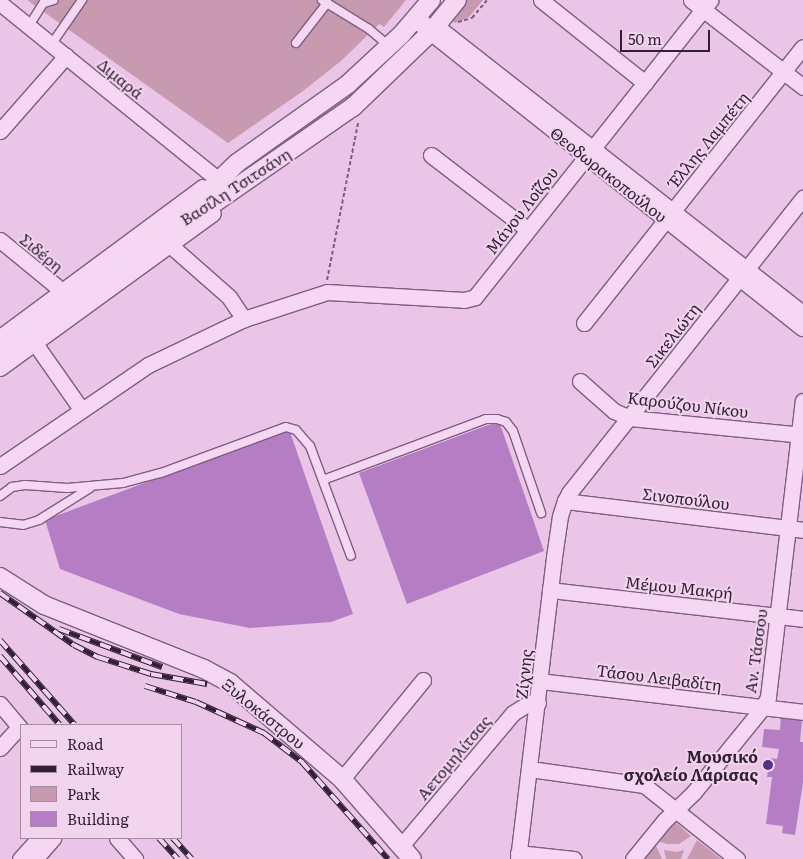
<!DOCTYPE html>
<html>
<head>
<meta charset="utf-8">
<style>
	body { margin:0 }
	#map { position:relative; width:803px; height:859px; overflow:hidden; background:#eac5e7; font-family:Literata,serif }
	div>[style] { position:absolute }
	.green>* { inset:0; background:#c79ab0 }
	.building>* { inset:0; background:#b57ec4 }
	.path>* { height:2px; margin-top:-1px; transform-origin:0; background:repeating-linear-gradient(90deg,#7f5d83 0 4px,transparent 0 6.5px) }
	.roads { filter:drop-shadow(1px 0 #7f5d83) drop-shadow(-1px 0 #7f5d83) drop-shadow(0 1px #7f5d83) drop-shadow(0 -1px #7f5d83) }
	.service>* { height:8px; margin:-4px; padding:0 4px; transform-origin:4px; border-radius:4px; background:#f5d7f3 }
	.pedestrian>* { height:11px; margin:-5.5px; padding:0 5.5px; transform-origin:5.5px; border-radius:5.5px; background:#f5d7f3 }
	.minor>* { height:15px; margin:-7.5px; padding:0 7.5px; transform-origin:7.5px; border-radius:7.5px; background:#f5d7f3 }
	.tertiary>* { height:18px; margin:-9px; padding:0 9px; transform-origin:9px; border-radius:9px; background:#f5d7f3 }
	.rail>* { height:5.5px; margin-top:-2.75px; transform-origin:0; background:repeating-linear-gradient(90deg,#f2d4ef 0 11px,#311f34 0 22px); box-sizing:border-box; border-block:1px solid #311f34 }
	.dots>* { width:14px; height:14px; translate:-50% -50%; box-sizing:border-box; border:2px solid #f2d4ef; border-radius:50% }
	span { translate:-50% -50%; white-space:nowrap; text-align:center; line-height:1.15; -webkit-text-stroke:4px #f2d4ef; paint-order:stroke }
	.street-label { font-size:16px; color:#311f34 }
	.poi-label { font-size:16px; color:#311f34; font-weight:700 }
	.right { translate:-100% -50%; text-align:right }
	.legend { position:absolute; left:20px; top:724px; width:162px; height:115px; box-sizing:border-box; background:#f2d4ef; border:1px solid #a58ca4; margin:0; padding:6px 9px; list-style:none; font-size:15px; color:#311f34 }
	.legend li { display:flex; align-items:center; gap:10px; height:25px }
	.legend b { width:25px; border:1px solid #a58ca4 }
	.scale { position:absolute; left:620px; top:30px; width:90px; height:22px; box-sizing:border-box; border:2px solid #311f34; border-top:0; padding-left:6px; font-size:15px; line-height:18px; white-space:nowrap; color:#311f34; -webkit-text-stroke:4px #f2d4ef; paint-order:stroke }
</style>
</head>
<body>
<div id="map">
	<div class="green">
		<i style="clip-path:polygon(27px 0,406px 0,384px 27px,379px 24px,341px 61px,303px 91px,228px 143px)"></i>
		<i style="clip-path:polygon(465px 0,483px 0,469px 17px,455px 23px,450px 19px)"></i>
		<i style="clip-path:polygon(411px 34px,415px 37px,382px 73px,331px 113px,259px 164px,256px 160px,328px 110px,378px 70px)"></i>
		<i style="clip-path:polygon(674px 821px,691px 836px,679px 844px,667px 844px,657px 841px)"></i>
		<i style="clip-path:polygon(697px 840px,721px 859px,687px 859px)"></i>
		<i style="clip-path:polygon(655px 843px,662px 859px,642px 859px)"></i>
		<i style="clip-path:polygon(664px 850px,676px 852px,684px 850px,681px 859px,666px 859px)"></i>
	</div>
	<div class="building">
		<i style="clip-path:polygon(499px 421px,544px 551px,407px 604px,359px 473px)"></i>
		<i style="clip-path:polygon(289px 429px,353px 614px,331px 622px,250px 628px,179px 614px,60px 569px,45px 520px)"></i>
		<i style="clip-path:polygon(781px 716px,802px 719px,800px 742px,803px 742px,803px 782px,795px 835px,782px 833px,783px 826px,766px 824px,772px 777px,767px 777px,770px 758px,777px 759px,779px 749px,762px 747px,764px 729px,780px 730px)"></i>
	</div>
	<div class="path">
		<i style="left:458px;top:22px;width:15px;rotate:-16deg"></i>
		<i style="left:472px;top:18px;width:23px;rotate:-50deg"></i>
		<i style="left:327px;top:280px;width:160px;rotate:-78.8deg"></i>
	</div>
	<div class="roads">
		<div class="service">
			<i style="left:322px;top:0;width:55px;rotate:31.7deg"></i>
			<i style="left:369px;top:29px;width:26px;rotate:40deg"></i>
			<i style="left:44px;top:3px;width:10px;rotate:-17deg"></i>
			<i style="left:29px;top:26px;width:31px;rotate:-58deg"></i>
			<i style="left:296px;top:43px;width:51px;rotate:-52.2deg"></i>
			<i style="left:51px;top:45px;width:55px;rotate:-55.4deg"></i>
			<i style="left:323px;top:480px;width:174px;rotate:-20.5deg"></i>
			<i style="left:486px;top:419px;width:11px"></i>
			<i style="left:497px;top:419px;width:9px;rotate:18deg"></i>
			<i style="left:506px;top:422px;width:11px;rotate:52deg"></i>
			<i style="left:513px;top:431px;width:87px;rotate:71.1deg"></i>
			<i style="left:0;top:496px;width:15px;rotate:-37deg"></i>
			<i style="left:12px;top:487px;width:13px;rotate:-9deg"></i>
			<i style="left:25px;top:485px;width:42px;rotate:4.1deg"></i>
			<i style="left:67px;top:488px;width:56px;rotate:-5.1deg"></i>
			<i style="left:123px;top:483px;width:39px;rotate:-15deg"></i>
			<i style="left:161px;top:473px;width:133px;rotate:-20.2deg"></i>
			<i style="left:286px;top:427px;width:10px;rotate:17deg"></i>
			<i style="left:296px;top:430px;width:21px;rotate:49deg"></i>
			<i style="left:310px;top:446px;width:117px;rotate:69.6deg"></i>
			<i style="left:0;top:522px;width:23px;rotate:7deg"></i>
			<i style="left:23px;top:525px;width:17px;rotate:-17deg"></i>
			<i style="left:39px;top:520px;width:60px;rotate:-32.1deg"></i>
		</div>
		<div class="pedestrian">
			<i style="left:437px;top:24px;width:465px;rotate:38.1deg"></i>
		</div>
		<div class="minor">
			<i style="left:541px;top:0;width:133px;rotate:38.6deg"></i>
			<i style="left:691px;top:0;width:142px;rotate:37.8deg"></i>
			<i style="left:0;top:3px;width:283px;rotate:39deg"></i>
			<i style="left:0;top:131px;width:100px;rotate:-48.7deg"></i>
			<i style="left:431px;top:155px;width:121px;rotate:37.6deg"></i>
			<i style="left:0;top:240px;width:80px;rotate:39.4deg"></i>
			<i style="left:170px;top:245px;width:79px;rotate:41.4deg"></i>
			<i style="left:229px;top:297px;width:27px;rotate:56deg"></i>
			<i style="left:584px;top:323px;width:352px;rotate:-51.6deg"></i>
			<i style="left:0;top:337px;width:252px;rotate:-36.5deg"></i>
			<i style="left:34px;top:342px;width:82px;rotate:55deg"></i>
			<i style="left:0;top:368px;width:263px;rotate:-36deg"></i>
			<i style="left:580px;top:381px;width:45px;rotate:41.4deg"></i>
			<i style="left:614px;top:411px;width:17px;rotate:24deg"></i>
			<i style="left:630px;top:418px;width:174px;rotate:5.6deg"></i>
			<i style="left:0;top:466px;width:179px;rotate:-34.3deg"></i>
			<i style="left:148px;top:365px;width:106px;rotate:-25.6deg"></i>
			<i style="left:244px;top:319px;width:87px;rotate:-18deg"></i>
			<i style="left:327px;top:292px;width:137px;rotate:3.3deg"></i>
			<i style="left:464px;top:300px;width:11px;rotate:-15deg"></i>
			<i style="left:475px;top:297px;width:379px;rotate:-51.6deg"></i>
			<i style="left:565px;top:501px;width:240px;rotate:6.9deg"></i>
			<i style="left:550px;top:590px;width:255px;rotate:6.5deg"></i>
			<i style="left:540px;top:681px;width:265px;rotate:6.7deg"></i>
			<i style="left:0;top:704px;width:33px;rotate:50deg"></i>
			<i style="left:0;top:748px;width:28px;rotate:-48deg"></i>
			<i style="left:530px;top:769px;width:115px;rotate:8deg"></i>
			<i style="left:644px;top:785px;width:119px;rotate:38.5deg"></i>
			<i style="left:342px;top:779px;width:128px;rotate:-50.7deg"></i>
			<i style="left:117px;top:838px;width:28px;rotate:49deg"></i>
			<i style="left:401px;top:846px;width:174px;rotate:-49.9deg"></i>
			<i style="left:513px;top:713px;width:19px;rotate:-32deg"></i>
			<i style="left:529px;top:703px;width:9px"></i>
			<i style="left:518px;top:853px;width:56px;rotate:6.1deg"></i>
			<i style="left:20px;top:859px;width:28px;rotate:-48deg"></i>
			<i style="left:35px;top:859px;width:28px;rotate:-49deg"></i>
			<i style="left:518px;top:859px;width:304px;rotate:-83.2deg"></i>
			<i style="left:554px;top:557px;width:41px;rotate:-81.7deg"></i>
			<i style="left:560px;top:516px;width:16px;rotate:-72deg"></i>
			<i style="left:565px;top:501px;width:9px;rotate:-63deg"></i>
			<i style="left:569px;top:493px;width:377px;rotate:-51.6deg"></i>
			<i style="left:633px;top:859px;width:49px;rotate:-50.8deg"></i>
			<i style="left:664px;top:821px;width:42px;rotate:-44deg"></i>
			<i style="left:694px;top:792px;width:109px;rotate:-50.9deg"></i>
			<i style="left:763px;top:707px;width:11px;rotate:-63deg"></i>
			<i style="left:768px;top:697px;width:298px;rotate:-83.3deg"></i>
		</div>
		<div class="tertiary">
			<i style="left:416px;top:19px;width:495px;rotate:38.5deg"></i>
			<i style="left:191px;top:208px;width:64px;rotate:-44.4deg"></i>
			<i style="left:237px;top:163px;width:136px;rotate:-35.4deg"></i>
			<i style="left:348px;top:84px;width:72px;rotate:-42.8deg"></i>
			<i style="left:401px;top:35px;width:46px;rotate:-49.4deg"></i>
			<i style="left:0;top:356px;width:185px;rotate:-37.3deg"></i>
			<i style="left:147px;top:244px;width:66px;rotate:-30.8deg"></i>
			<i style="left:204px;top:210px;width:181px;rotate:-34.7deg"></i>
			<i style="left:353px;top:107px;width:108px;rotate:-43.9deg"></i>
			<i style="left:431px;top:32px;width:41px;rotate:-50.9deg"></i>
			<i style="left:0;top:577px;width:52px;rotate:32.5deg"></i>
			<i style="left:44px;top:605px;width:172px;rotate:21.8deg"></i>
			<i style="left:204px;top:669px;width:30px;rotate:28deg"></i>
			<i style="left:230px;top:683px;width:148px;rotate:40.6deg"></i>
			<i style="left:342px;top:779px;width:106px;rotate:48.8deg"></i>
		</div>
	</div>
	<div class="rail">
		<i style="left:0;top:593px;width:90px;rotate:35.1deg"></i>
		<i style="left:74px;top:645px;width:27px;rotate:27deg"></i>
		<i style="left:98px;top:657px;width:56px;rotate:17.8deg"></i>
		<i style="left:151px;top:674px;width:57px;rotate:10.1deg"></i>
		<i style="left:59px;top:629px;width:110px;rotate:20.3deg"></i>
		<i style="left:0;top:640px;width:113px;rotate:48.6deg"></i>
		<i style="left:0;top:656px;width:91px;rotate:49deg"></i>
		<i style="left:145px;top:686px;width:53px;rotate:17.4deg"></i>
		<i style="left:196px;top:702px;width:75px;rotate:24.5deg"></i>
		<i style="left:264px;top:733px;width:48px;rotate:37.3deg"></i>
		<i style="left:302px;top:762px;width:130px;rotate:48.4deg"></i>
		<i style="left:159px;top:838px;width:28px;rotate:48deg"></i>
		<i style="left:173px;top:838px;width:28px;rotate:48deg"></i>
	</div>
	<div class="dots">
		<i style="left:768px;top:765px;background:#53338c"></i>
	</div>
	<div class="street-label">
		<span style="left:121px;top:78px;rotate:39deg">Διμαρά</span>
		<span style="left:708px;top:139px;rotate:-51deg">Έλλης Λαμπέτη</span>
		<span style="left:609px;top:174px;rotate:38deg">Θεοδωρακοπούλου</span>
		<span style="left:235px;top:186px;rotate:-33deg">Βασίλη Τσιτσάνη</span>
		<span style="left:521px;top:210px;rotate:-52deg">Μάνου Λοΐζου</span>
		<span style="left:42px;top:252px;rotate:39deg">Σιδέρη</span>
		<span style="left:672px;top:335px;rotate:-52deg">Σικελιώτη</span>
		<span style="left:688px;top:404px;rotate:7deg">Καρούζου Νίκου</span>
		<span style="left:686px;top:498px;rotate:7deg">Σινοπούλου</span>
		<span style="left:679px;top:587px;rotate:6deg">Μέμου Μακρή</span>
		<span style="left:755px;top:651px;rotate:-82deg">Αν. Τάσσου</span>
		<span style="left:523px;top:674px;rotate:-84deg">Ζίχνης</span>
		<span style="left:659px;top:677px;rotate:7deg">Τάσου Λειβαδίτη</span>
		<span style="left:264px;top:713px;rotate:39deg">Ξυλοκάστρου</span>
		<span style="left:453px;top:757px;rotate:-50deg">Αετομηλίτσας</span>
	</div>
	<div class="poi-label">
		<span class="right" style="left:758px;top:765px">Μουσικό<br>σχολείο Λάρισας</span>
	</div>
	<ul class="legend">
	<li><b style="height:6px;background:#f5d7f3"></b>Road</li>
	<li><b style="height:6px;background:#311f34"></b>Railway</li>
	<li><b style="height:14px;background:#c79ab0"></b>Park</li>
	<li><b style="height:14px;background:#b57ec4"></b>Building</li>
	</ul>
	<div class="scale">50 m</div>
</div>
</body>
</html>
